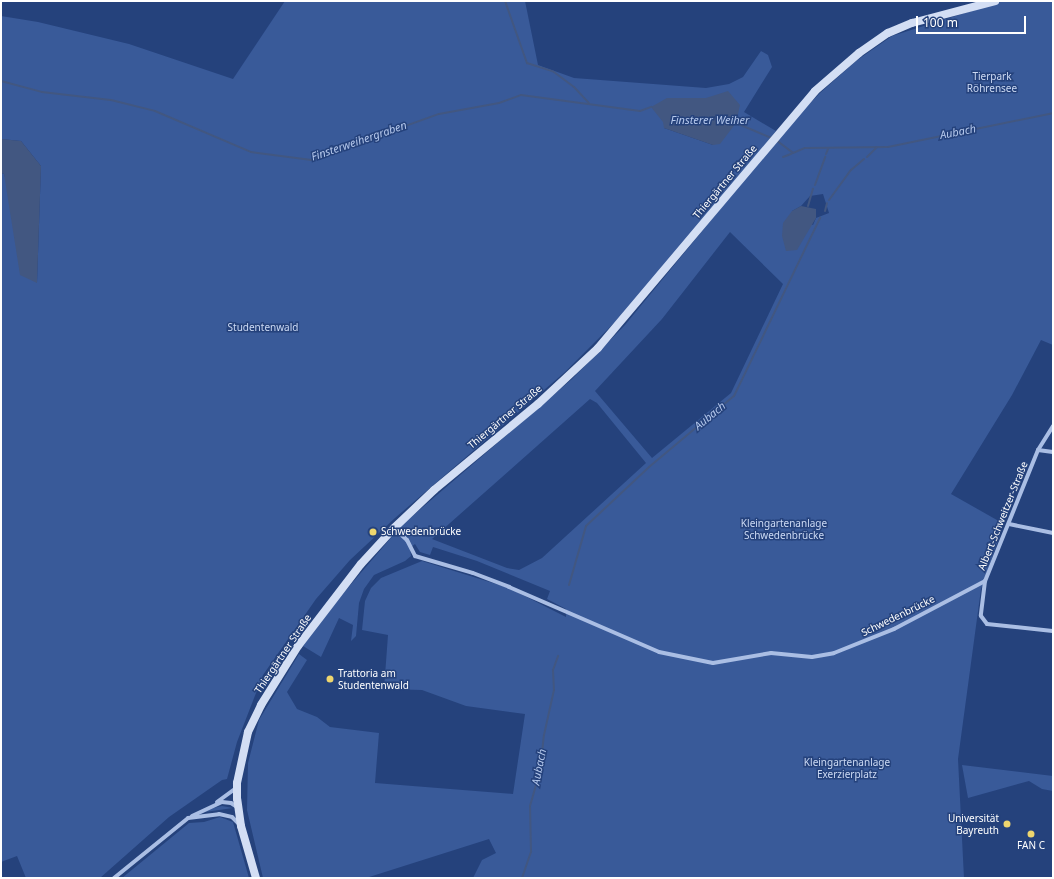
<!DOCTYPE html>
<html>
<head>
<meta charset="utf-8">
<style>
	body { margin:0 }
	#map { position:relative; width:1054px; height:879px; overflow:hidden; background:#25427c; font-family:"Noto Sans",sans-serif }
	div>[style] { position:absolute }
	.green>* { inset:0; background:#395a99 }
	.water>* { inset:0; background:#425781 }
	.stream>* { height:2px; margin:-1px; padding:0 1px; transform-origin:1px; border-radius:1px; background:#425781 }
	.minor>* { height:4px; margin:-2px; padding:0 2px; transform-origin:2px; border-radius:2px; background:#aabee4 }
	.secondary>* { height:8px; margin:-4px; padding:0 4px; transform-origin:4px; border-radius:4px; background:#d3def4 }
	.dots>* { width:11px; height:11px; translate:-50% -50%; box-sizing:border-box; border:2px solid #25427c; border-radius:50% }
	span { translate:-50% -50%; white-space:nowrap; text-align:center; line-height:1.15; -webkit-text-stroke:3px #25427c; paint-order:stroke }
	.park-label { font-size:10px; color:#ccdaf4 }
	.street-label { font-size:10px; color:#fff }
	.poi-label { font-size:10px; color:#fff }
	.left { translate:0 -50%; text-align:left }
	.right { translate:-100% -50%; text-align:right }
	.water-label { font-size:11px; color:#b5c8ec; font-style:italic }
	.frame { position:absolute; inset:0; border:2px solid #fff; pointer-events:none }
	.scale { position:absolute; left:916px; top:16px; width:110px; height:18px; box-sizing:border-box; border:2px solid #fff; border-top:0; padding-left:5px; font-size:12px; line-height:14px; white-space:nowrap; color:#fff; -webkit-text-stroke:3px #25427c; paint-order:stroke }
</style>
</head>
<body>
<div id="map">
	<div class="green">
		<i style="clip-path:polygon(evenodd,285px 1px,525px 1px,538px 65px,574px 78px,706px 88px,729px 84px,743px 77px,761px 51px,768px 55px,772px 67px,744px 112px,776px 131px,714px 209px,621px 316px,565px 372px,395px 518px,350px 560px,316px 599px,263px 675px,237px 742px,227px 779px,222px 780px,169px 817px,100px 878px,26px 878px,17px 856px,1px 862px,1px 173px,4px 174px,37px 283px,41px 166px,21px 141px,1px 139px,1px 16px,38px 22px,129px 44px,233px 79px,285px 1px,667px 98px,707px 98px,713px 145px,664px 128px,667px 98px)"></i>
		<i style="clip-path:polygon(evenodd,1003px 1px,1053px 1px,1053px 345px,1041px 340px,1012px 395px,951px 494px,1004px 524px,981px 589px,958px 759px,964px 878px,473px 878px,482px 860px,496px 853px,489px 839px,366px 878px,263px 878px,247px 810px,248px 763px,259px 720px,299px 654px,307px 660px,287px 692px,297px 709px,317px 717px,330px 727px,379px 733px,375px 783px,513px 794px,525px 714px,466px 706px,422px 690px,384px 689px,388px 635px,362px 630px,365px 601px,371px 588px,381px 578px,422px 561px,509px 588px,566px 617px,566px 609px,547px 599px,550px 591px,477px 561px,433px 547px,430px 555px,420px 552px,415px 544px,410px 548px,411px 556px,405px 561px,374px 575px,364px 589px,359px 603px,356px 636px,351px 641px,353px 625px,339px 618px,321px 657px,303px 646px,340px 597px,402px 525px,572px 379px,625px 325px,790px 124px,820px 93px,856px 61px,892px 36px,1003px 1px,823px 194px,829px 213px,816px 218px,813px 225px,792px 211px,801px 206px,810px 196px,823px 194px,1003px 1px,730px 232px,783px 284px,731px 393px,652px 458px,595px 391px,662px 319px,730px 232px,1003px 1px,590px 399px,597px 403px,646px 463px,542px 558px,519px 570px,507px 568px,432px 539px,590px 399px)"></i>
		<i style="clip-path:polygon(962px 765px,1053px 776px,1053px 791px,1042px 789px,1029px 781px,968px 798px)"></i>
		<i style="clip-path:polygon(222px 806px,233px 808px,205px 812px,213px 808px)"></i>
		<i style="clip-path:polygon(220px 817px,233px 822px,249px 878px,122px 878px,189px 823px,204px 822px)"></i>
	</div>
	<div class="water">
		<i style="clip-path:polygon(728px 91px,740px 105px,736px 123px,720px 144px,713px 145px,664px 128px,663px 122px,651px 107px,667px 98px,706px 98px)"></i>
		<i style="clip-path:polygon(1px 139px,21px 141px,41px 166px,37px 283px,20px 275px,4px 174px,1px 173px)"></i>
		<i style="clip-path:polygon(801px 206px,816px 209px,816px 218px,797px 250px,786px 251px,782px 236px,783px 223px,792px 211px)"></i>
	</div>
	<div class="stream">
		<i style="left:505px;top:1px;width:66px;rotate:70.5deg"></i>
		<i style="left:527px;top:63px;width:28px;rotate:18deg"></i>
		<i style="left:554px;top:72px;width:25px;rotate:37deg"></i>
		<i style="left:574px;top:87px;width:22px;rotate:47deg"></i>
		<i style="left:1px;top:81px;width:42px;rotate:15deg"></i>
		<i style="left:42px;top:92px;width:69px;rotate:6.6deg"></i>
		<i style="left:111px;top:100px;width:45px;rotate:14deg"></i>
		<i style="left:155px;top:111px;width:104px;rotate:23.1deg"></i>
		<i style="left:251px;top:152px;width:61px;rotate:7.6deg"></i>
		<i style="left:311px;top:160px;width:136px;rotate:-19.8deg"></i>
		<i style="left:439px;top:114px;width:61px;rotate:-10.4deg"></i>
		<i style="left:499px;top:103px;width:23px;rotate:-20deg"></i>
		<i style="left:521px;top:95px;width:120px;rotate:7.7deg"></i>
		<i style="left:640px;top:111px;width:12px;rotate:-20deg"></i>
		<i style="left:736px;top:123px;width:39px;rotate:23deg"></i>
		<i style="left:776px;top:140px;width:21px;rotate:37deg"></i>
		<i style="left:793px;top:153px;width:13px;rotate:-23deg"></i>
		<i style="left:805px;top:148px;width:83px;rotate:-0.7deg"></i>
		<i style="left:888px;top:147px;width:168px;rotate:-11.6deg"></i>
		<i style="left:826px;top:154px;width:5px;rotate:-68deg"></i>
		<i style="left:783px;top:157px;width:9px;rotate:-21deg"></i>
		<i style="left:867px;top:157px;width:14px;rotate:-45deg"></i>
		<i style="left:815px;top:185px;width:30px;rotate:-70deg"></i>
		<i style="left:829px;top:200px;width:37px;rotate:-54deg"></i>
		<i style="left:851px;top:170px;width:17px;rotate:-40deg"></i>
		<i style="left:808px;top:206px;width:18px;rotate:-74deg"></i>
		<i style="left:825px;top:211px;width:8px;rotate:-76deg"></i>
		<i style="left:569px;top:585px;width:61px;rotate:-73.9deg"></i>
		<i style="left:586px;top:526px;width:86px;rotate:-43.1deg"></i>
		<i style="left:649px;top:467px;width:111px;rotate:-39.9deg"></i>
		<i style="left:734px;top:396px;width:198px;rotate:-64.2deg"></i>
		<i style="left:522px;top:878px;width:28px;rotate:-71deg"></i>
		<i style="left:531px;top:852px;width:46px;rotate:-91.2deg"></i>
		<i style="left:530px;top:806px;width:35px;rotate:-74deg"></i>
		<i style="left:540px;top:772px;width:37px;rotate:-84deg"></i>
		<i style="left:544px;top:735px;width:46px;rotate:-77.5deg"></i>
		<i style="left:554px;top:690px;width:20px;rotate:-93deg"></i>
		<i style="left:553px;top:670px;width:15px;rotate:-70deg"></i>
	</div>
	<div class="minor">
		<i style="left:1053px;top:426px;width:28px;rotate:122deg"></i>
		<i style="left:1038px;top:450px;width:141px;rotate:112deg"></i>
		<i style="left:985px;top:581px;width:35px;rotate:97deg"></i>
		<i style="left:981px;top:616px;width:10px;rotate:53deg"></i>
		<i style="left:987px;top:624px;width:66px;rotate:6.1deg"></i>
		<i style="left:1038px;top:450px;width:15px;rotate:8deg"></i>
		<i style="left:1009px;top:524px;width:45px;rotate:11.6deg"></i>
		<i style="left:394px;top:528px;width:18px;rotate:43deg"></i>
		<i style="left:407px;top:540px;width:18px;rotate:63deg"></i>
		<i style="left:415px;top:556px;width:60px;rotate:16.3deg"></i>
		<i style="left:473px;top:573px;width:39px;rotate:21deg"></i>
		<i style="left:509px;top:587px;width:163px;rotate:23.4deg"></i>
		<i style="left:659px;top:652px;width:55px;rotate:11.5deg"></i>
		<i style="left:713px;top:663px;width:59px;rotate:-9.8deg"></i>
		<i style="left:771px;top:653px;width:41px;rotate:5.6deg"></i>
		<i style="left:812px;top:657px;width:22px;rotate:-10deg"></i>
		<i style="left:834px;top:653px;width:65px;rotate:-21.8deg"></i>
		<i style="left:894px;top:629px;width:103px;rotate:-27.8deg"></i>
		<i style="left:217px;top:802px;width:24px;rotate:-36deg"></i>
		<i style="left:192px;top:816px;width:33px;rotate:-25deg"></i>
		<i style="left:222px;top:802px;width:9px;rotate:6deg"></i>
		<i style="left:231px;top:803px;width:7px;rotate:34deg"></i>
		<i style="left:114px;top:878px;width:95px;rotate:-39deg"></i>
		<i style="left:188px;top:818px;width:31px;rotate:-7deg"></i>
		<i style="left:219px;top:814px;width:13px;rotate:13deg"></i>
		<i style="left:232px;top:817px;width:10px;rotate:45deg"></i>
	</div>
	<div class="secondary">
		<i style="left:256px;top:878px;width:54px;rotate:-106.1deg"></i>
		<i style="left:241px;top:826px;width:27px;rotate:-98deg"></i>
		<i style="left:237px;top:799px;width:16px;rotate:-90deg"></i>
		<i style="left:237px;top:783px;width:52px;rotate:-77.8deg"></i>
		<i style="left:248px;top:732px;width:30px;rotate:-64deg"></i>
		<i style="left:261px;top:705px;width:70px;rotate:-57.9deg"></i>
		<i style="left:298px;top:646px;width:103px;rotate:-52.5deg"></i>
		<i style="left:361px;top:564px;width:49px;rotate:-47.5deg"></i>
		<i style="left:394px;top:528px;width:55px;rotate:-43.5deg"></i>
		<i style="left:434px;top:490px;width:135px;rotate:-39.6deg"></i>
		<i style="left:538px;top:404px;width:82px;rotate:-43deg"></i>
		<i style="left:598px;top:348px;width:336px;rotate:-49.8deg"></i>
		<i style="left:815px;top:91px;width:58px;rotate:-40.8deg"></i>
		<i style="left:859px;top:53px;width:35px;rotate:-35deg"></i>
		<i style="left:888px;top:33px;width:26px;rotate:-23deg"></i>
		<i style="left:912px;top:23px;width:86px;rotate:-14.8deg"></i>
	</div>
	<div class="dots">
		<i style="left:373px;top:532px;background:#eed66e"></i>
		<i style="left:330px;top:679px;background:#eed66e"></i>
		<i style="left:1007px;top:824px;background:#eed66e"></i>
		<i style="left:1031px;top:834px;background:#eed66e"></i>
	</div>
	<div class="park-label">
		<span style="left:992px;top:82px">Tierpark<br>Röhrensee</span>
		<span style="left:263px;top:328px">Studentenwald</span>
		<span style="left:784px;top:529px">Kleingartenanlage<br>Schwedenbrücke</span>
		<span style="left:847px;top:768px">Kleingartenanlage<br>Exerzierplatz</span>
	</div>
	<div class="street-label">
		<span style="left:725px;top:182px;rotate:-50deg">Thiergärtner Straße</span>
		<span style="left:505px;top:417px;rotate:-40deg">Thiergärtner Straße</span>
		<span style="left:1003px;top:516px;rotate:-68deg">Albert-Schweitzer-Straße</span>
		<span style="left:898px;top:616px;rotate:-26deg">Schwedenbrücke</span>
		<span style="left:283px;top:654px;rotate:-56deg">Thiergärtner Straße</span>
	</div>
	<div class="poi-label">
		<span class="left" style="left:381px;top:532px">Schwedenbrücke</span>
		<span class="left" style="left:338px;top:679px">Trattoria am<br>Studentenwald</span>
		<span class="right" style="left:999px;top:824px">Universität<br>Bayreuth</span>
		<span style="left:1031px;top:846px">FAN C</span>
	</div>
	<div class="water-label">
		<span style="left:710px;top:120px">Finsterer Weiher</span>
		<span style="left:958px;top:132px;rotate:-11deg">Aubach</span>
		<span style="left:359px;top:141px;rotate:-19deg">Finsterweihergraben</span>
		<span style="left:710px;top:416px;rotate:-40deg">Aubach</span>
		<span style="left:539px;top:767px;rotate:-79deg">Aubach</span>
	</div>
	<div class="frame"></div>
	<div class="scale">100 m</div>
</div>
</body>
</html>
